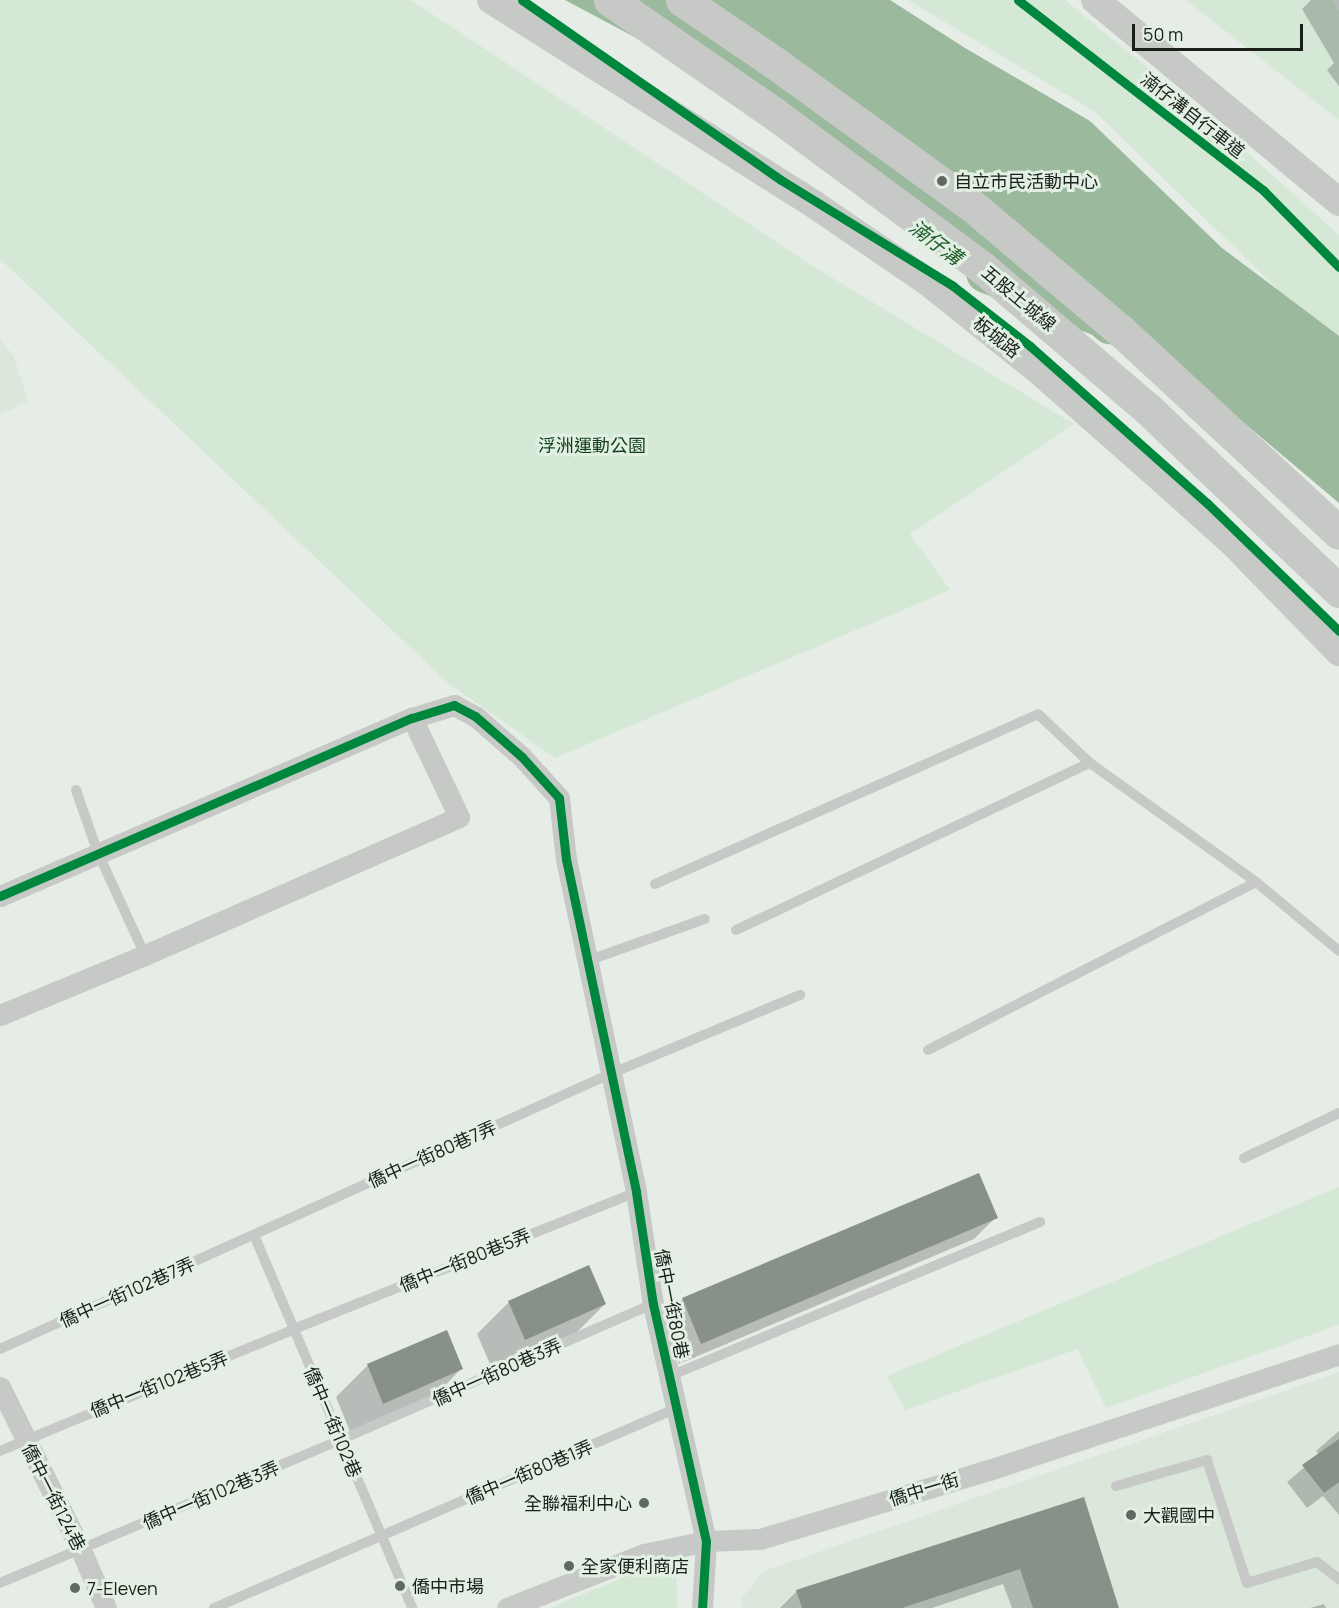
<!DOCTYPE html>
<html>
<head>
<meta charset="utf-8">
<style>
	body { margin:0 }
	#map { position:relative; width:1339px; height:1608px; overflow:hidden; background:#e6ece6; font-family:Manrope,"Noto Sans TC",sans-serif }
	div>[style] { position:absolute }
	.built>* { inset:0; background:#dae7da }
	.green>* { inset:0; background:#d5e8d6 }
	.water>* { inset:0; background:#9ab99d }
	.shadow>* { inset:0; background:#0003 }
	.river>* { height:40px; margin:-20px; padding:0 20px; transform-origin:20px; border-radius:20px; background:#9ab99d }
	.building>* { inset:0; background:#879188 }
	.lane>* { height:10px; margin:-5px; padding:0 5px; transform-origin:5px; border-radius:5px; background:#c7c9c7 }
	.street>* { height:21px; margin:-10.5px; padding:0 10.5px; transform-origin:10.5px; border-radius:10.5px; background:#c7c9c7 }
	.secondary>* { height:28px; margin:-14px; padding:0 14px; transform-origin:14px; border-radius:14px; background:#c7c9c7 }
	.highway>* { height:33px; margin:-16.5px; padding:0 16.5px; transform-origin:16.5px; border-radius:16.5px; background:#c7c9c7 }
	.cycleway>* { height:9px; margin:-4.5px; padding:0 4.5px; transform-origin:4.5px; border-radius:4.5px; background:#00873e }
	.dots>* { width:16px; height:16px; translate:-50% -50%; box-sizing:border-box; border:3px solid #e2f0e3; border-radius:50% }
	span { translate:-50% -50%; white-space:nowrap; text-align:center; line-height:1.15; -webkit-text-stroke:6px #e2f0e3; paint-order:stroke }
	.street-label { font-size:18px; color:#1a1f1a }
	.poi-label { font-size:18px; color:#1a1f1a }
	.left { translate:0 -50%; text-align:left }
	.right { translate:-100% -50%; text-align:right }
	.park-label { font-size:18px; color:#113f1a }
	.water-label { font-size:20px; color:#235e2e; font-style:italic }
	.scale { position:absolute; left:1132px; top:24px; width:171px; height:27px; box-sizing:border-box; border:3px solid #1a1f1a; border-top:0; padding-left:8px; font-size:18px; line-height:21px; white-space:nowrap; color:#1a1f1a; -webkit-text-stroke:4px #e2f0e3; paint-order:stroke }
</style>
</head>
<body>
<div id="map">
	<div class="built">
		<i style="clip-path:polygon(0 338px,14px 357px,28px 401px,0 415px)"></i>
		<i style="clip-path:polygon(1339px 1372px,1339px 1608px,741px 1608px,742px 1598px,764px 1571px)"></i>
	</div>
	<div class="green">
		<i style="clip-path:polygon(0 0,411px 0,811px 265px,1074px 424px,910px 534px,950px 590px,555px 758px,448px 683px,0 259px)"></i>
		<i style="clip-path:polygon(908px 0,1065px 0,1212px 121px,1339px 235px,1339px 349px,1094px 111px)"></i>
		<i style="clip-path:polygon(1186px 0,1333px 0,1339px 11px,1339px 120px)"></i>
		<i style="clip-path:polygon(1339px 1187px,1339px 1325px,1106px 1408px,1077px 1349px,905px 1410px,887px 1376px)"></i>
		<i style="clip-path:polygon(676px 1565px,677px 1608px,550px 1608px,651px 1566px)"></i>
	</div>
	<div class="water">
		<i style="clip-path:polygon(565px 0,890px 0,965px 48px,1090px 121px,1222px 248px,1339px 336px,1339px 503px,1166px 357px,989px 259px,674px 58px)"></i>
	</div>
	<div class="shadow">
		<i style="clip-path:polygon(1311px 0,1339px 0,1339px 86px,1327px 70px,1334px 63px,1302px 9px)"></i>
		<i style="clip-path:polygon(978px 1175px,996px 1217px,974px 1239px,679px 1364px,661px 1321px,682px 1300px)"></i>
		<i style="clip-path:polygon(509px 1302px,605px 1304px,573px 1336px,493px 1371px,477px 1334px)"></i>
		<i style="clip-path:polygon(446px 1332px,461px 1369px,430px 1401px,351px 1434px,336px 1397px,367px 1366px)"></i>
		<i style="clip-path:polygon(1339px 1431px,1339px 1515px,1323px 1496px,1307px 1508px,1287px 1482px,1319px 1455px,1316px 1451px)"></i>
		<i style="clip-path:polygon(1083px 1499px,1118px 1608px,1012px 1608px,1003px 1584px,932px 1608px,780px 1608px,797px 1591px)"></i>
		<i style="clip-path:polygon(1324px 1604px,1326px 1608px,1310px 1608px)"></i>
	</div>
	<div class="river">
		<i style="left:986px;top:273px;width:124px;rotate:20.8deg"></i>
		<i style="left:1102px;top:317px;width:11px;rotate:41deg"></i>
	</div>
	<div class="building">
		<i style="clip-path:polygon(979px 1173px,998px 1218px,701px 1344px,682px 1298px)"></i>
		<i style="clip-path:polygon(589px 1265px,606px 1304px,525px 1340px,508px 1301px)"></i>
		<i style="clip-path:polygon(447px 1330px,463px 1369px,383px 1404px,367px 1364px)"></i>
		<i style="clip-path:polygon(1339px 1439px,1339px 1482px,1324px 1493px,1302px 1465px)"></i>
		<i style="clip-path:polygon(1084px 1497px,1119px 1608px,1033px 1608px,1020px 1569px,902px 1608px,802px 1608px,796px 1590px)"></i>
	</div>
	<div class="lane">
		<i style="left:76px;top:790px;width:67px;rotate:70.8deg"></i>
		<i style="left:98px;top:853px;width:112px;rotate:65.3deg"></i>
		<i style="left:655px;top:884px;width:419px;rotate:-23.9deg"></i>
		<i style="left:1038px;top:714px;width:71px;rotate:43.3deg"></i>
		<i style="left:1090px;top:763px;width:204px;rotate:35.6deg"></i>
		<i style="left:1256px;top:882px;width:108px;rotate:39.7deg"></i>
		<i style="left:736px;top:930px;width:391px;rotate:-25.3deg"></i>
		<i style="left:587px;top:961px;width:125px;rotate:-19.6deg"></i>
		<i style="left:928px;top:1050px;width:369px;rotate:-27.1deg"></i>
		<i style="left:1244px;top:1158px;width:105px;rotate:-25.3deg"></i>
		<i style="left:254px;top:1235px;width:405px;rotate:67deg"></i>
		<i style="left:0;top:1349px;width:669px;rotate:-24.27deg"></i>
		<i style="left:610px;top:1074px;width:206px;rotate:-22.6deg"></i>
		<i style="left:670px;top:1376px;width:401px;rotate:-22.6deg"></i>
		<i style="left:0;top:1451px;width:318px;rotate:-22.5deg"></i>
		<i style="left:294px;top:1329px;width:368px;rotate:-21.8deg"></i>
		<i style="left:1116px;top:1486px;width:95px;rotate:-15.9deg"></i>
		<i style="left:1207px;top:1460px;width:129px;rotate:72deg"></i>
		<i style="left:1247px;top:1583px;width:73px;rotate:-16.7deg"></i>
		<i style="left:1317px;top:1562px;width:28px;rotate:38deg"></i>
		<i style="left:0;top:1583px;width:369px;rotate:-22.8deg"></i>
		<i style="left:340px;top:1440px;width:341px;rotate:-23.5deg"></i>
		<i style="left:214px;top:1608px;width:504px;rotate:-23.36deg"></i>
	</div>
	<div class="street">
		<i style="left:0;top:896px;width:449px;rotate:-23.4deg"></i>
		<i style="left:412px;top:718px;width:44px;rotate:-17.2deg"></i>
		<i style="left:454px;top:705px;width:24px;rotate:28deg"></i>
		<i style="left:475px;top:716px;width:62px;rotate:41.1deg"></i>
		<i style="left:522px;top:757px;width:55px;rotate:47.9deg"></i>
		<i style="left:559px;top:798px;width:61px;rotate:83.5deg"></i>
		<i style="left:566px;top:859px;width:340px;rotate:78.1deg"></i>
		<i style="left:636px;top:1192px;width:113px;rotate:81.4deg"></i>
		<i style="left:653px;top:1304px;width:243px;rotate:77.4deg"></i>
		<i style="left:706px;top:1541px;width:67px;rotate:93.4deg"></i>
		<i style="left:0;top:1015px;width:157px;rotate:-22.5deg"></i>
		<i style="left:145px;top:955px;width:343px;rotate:-23.7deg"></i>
		<i style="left:459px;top:817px;width:110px;rotate:-115.4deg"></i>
		<i style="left:0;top:1387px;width:182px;rotate:63.6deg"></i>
		<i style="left:81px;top:1550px;width:63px;rotate:66.7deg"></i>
		<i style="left:507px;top:1608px;width:147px;rotate:-21.5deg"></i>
		<i style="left:644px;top:1554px;width:63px;rotate:-11.8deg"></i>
		<i style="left:706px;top:1541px;width:54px;rotate:-2.1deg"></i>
		<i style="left:760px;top:1539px;width:239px;rotate:-16.8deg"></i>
		<i style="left:989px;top:1470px;width:369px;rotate:-18.3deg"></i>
	</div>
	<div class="secondary">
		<i style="left:491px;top:0;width:383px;rotate:32.3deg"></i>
		<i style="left:815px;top:205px;width:137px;rotate:34.3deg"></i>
		<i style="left:928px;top:282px;width:141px;rotate:38.7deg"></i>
		<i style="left:1038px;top:370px;width:169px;rotate:41.4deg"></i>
		<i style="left:1165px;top:482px;width:93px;rotate:41.9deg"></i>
		<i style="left:1234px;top:544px;width:151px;rotate:45.8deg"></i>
		<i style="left:1095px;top:0;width:317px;rotate:39.6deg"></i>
	</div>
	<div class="highway">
		<i style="left:610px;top:0;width:197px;rotate:34.7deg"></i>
		<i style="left:772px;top:112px;width:264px;rotate:36.5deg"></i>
		<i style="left:984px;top:269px;width:216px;rotate:40.5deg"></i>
		<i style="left:1148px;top:409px;width:264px;rotate:43.6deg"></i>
		<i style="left:682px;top:0;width:112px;rotate:34.1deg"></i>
		<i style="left:775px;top:63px;width:241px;rotate:35.9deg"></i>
		<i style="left:970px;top:204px;width:197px;rotate:40.1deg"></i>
		<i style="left:1121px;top:331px;width:297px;rotate:42.8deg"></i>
	</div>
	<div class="cycleway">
		<i style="left:522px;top:0;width:315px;rotate:34.8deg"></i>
		<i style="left:781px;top:180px;width:202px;rotate:31.6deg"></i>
		<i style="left:953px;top:286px;width:98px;rotate:37.9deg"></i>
		<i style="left:1030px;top:346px;width:237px;rotate:41.6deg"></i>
		<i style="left:1207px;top:503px;width:184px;rotate:44.1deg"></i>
		<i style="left:1018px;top:0;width:310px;rotate:37.8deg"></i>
		<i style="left:1263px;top:190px;width:108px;rotate:45.4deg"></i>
		<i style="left:0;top:896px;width:449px;rotate:-23.4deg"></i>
		<i style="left:412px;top:718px;width:44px;rotate:-17.2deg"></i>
		<i style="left:454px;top:705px;width:24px;rotate:28deg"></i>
		<i style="left:475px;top:716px;width:62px;rotate:41.1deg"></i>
		<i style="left:522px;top:757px;width:55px;rotate:47.9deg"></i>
		<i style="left:559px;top:798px;width:61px;rotate:83.5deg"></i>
		<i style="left:566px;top:859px;width:340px;rotate:78.1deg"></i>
		<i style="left:636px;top:1192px;width:113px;rotate:81.4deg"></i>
		<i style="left:653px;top:1304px;width:243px;rotate:77.4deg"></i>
		<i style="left:706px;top:1541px;width:67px;rotate:93.4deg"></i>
	</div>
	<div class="dots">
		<i style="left:942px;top:181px;background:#616761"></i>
		<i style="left:644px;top:1503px;background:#616761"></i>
		<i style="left:1131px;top:1515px;background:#616761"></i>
		<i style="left:569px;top:1566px;background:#616761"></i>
		<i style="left:400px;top:1586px;background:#616761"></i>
		<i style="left:75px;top:1588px;background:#616761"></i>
	</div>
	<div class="street-label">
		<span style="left:1193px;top:115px;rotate:38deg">湳仔溝自行車道</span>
		<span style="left:1019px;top:298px;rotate:40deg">五股土城線</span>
		<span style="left:997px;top:337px;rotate:39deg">板城路</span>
		<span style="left:432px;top:1154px;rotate:-24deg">僑中一街80巷7弄</span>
		<span style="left:465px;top:1260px;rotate:-22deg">僑中一街80巷5弄</span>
		<span style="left:127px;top:1292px;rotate:-24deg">僑中一街102巷7弄</span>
		<span style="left:672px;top:1304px;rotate:79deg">僑中一街80巷</span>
		<span style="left:497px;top:1372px;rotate:-24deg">僑中一街80巷3弄</span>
		<span style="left:159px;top:1384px;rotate:-22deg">僑中一街102巷5弄</span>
		<span style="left:333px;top:1422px;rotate:67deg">僑中一街102巷</span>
		<span style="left:529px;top:1472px;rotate:-23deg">僑中一街80巷1弄</span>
		<span style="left:924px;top:1489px;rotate:-17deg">僑中一街</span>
		<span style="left:211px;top:1495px;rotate:-23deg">僑中一街102巷3弄</span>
		<span style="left:54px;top:1497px;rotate:63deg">僑中一街124巷</span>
	</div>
	<div class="poi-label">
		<span class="left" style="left:954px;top:181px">自立市民活動中心</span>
		<span class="right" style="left:632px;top:1503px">全聯福利中心</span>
		<span class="left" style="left:1143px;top:1515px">大觀國中</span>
		<span class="left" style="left:581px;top:1566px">全家便利商店</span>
		<span class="left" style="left:412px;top:1586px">僑中市場</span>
		<span class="left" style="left:87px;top:1588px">7-Eleven</span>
	</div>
	<div class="park-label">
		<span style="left:592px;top:445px">浮洲運動公園</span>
	</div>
	<div class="water-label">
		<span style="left:936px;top:242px;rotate:37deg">湳仔溝</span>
	</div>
	<div class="scale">50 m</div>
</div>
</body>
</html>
